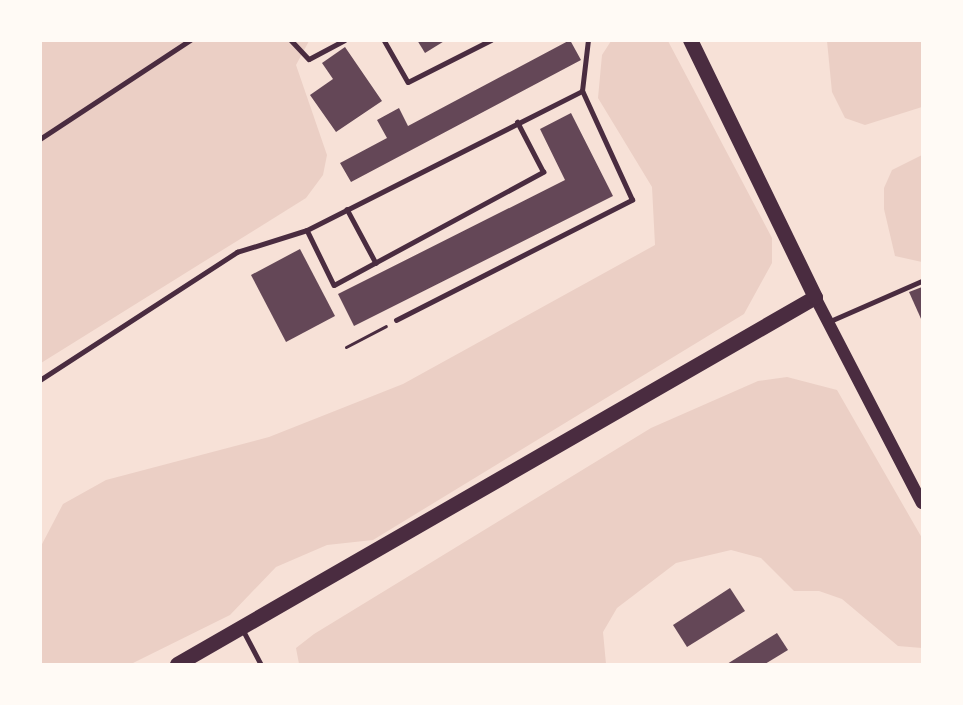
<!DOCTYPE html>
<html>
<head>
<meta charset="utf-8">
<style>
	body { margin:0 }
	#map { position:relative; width:963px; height:705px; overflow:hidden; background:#f7e1d7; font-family:"Sofia Sans Condensed",sans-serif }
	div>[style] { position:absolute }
	.green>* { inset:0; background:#ebcfc5 }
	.building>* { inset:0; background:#644757 }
	.path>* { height:3px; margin:-1.5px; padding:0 1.5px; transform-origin:1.5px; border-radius:1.5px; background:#4a2c40 }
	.service>* { height:4.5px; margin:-2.25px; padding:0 2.25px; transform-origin:2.25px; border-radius:2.25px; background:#4a2c40 }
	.secondary>* { height:12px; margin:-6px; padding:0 6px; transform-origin:6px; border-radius:6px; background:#4a2c40 }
	.primary>* { height:15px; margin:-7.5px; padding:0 7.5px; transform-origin:7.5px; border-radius:7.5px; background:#4a2c40 }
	span { translate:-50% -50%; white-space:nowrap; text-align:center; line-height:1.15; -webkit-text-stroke:4.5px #fffaf5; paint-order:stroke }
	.frame { position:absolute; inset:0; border:42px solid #fffaf5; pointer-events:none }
</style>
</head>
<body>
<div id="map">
	<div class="green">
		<i style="clip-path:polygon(41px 41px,309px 41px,296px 65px,327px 155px,323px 175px,306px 198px,41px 363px)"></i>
		<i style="clip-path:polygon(611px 41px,668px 41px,772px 238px,772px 263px,744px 314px,373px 540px,327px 545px,276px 567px,230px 615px,131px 664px,41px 664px,41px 546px,63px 504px,106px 480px,269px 437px,403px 384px,655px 245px,652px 187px,598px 98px,602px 55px)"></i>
		<i style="clip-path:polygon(827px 41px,922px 41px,922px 107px,865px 125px,845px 118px,832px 92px)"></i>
		<i style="clip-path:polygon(922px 155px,922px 262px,895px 256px,884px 209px,884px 188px,892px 170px)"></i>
		<i style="clip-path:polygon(787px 377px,837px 390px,922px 538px,922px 648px,898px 646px,842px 599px,819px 591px,794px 591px,761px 558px,731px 550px,676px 563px,617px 608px,603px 632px,606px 664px,299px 664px,296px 648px,314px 634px,651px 428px,758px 381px)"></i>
	</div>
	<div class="building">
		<i style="clip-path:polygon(417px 40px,446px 40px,425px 53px)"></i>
		<i style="clip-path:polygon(570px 40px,581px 60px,351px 182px,340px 163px,387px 138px,377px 120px,399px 108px,408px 126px)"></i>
		<i style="clip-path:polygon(345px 47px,382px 101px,336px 132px,310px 95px,333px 79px,322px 63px)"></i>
		<i style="clip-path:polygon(571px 113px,613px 196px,354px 326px,338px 294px,565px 180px,540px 129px)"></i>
		<i style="clip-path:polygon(300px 249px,335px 316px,286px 342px,251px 275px)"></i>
		<i style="clip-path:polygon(922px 287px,922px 321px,909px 292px)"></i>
		<i style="clip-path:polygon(730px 588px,745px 611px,687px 647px,673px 625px)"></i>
		<i style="clip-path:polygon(777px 633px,788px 650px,765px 664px,727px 664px)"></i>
	</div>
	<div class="path">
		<i style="left:346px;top:347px;width:45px;rotate:-27.7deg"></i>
	</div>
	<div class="service">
		<i style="left:291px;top:40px;width:26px;rotate:47deg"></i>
		<i style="left:309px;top:59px;width:40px;rotate:-28deg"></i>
		<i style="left:384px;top:40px;width:48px;rotate:60.3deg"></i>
		<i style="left:408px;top:82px;width:93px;rotate:-26.8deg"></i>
		<i style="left:40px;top:139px;width:180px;rotate:-33.4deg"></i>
		<i style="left:347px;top:209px;width:61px;rotate:61.8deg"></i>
		<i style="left:307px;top:230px;width:61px;rotate:63.9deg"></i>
		<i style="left:334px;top:285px;width:238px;rotate:-28.4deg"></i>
		<i style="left:543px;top:172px;width:56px;rotate:-117.5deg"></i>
		<i style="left:396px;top:320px;width:265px;rotate:-27deg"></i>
		<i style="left:632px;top:200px;width:120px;rotate:-114.6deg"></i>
		<i style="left:828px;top:322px;width:103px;rotate:-23.6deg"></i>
		<i style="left:40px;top:380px;width:235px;rotate:-33deg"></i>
		<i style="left:237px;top:252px;width:73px;rotate:-17.4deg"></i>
		<i style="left:307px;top:230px;width:308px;rotate:-26.8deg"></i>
		<i style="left:582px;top:91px;width:51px;rotate:-83.3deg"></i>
		<i style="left:242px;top:628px;width:41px;rotate:62.2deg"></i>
	</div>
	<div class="secondary">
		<i style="left:815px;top:297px;width:232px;rotate:62.6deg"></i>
	</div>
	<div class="primary">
		<i style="left:177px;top:664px;width:736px;rotate:-29.91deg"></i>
		<i style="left:815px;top:297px;width:286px;rotate:-115.9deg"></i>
	</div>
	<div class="frame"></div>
</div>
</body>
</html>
